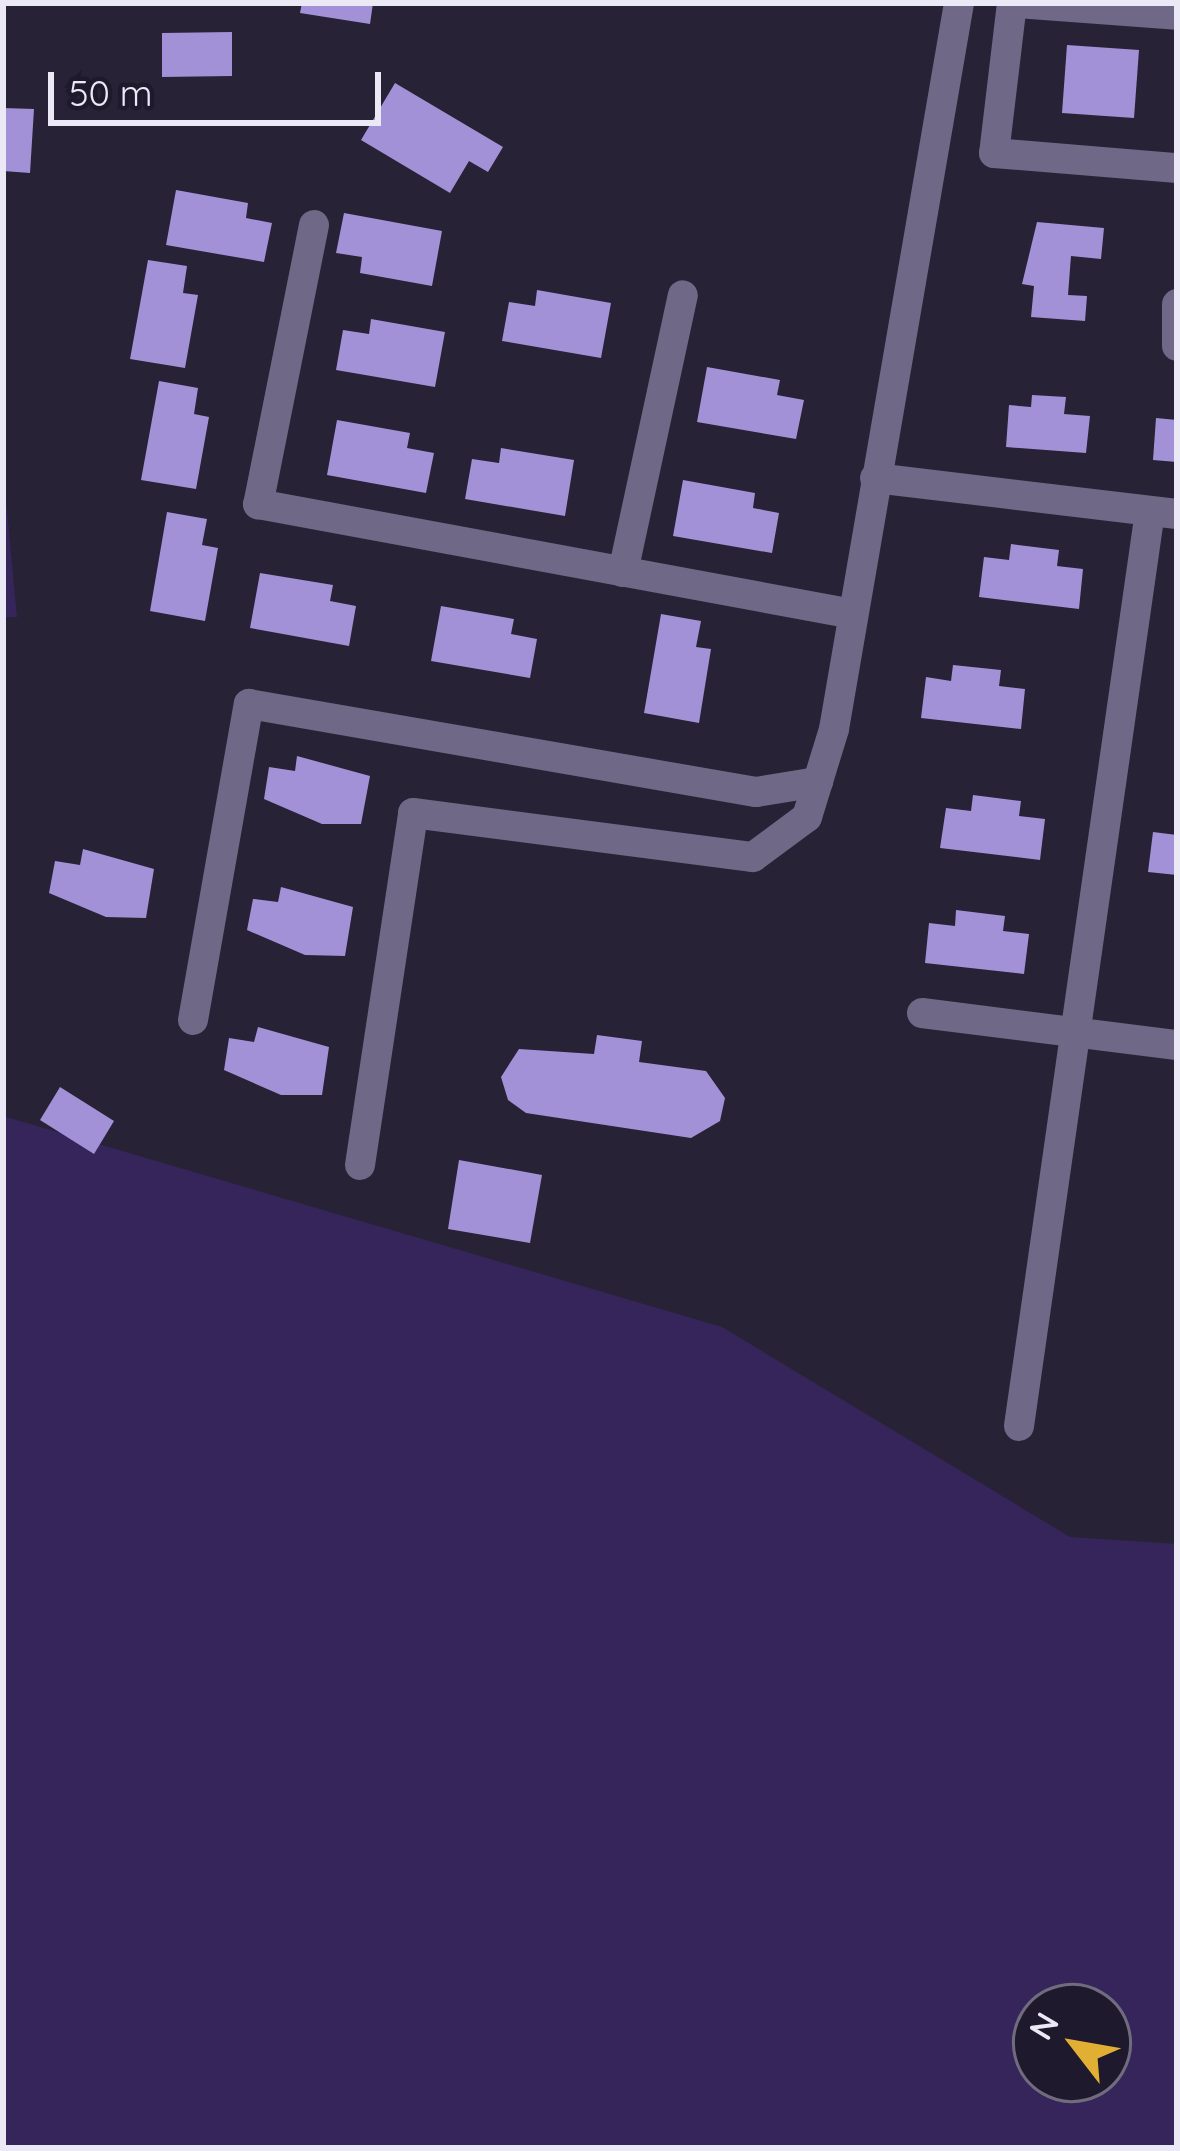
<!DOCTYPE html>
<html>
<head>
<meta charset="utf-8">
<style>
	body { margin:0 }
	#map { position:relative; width:1180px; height:2151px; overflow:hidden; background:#272236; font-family:Quicksand,sans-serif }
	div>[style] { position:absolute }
	.green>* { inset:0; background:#36255b }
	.building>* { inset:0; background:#a391d7 }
	.minor>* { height:30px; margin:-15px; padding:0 15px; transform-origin:15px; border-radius:15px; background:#6f6886 }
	span { translate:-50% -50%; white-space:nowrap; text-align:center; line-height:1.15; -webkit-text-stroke:12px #1e192c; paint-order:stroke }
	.frame { position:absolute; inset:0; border:6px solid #ece9f7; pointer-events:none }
	.north { position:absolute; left:1012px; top:1983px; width:120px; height:120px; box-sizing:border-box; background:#1e192c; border:3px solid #706c7d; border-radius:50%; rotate:301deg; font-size:33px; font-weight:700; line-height:48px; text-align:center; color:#ece9f7 }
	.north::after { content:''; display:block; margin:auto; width:42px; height:54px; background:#e1af34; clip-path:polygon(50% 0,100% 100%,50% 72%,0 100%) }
	.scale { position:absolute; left:48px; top:72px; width:333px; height:54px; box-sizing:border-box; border:6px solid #ece9f7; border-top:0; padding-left:15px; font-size:36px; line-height:42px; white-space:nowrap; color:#ece9f7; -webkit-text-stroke:9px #1e192c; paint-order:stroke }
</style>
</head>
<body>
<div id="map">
	<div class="green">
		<i style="clip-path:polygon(3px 468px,17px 617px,3px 617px)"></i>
		<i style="clip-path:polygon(evenodd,3px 1116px,722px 1327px,1070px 1537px,1177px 1544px,1177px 2148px,3px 2148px,3px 1116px,1036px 2007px,1108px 2007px,1108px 2079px,1036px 2079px,1036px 2007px)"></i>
	</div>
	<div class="building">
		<i style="clip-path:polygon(302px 3px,373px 3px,370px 24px,300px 13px)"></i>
		<i style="clip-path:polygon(232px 32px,232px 76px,162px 77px,162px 33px)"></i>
		<i style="clip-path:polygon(1067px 45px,1139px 50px,1134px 118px,1062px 113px)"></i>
		<i style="clip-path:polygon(395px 83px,503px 147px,488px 172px,469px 161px,450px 193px,361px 140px)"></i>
		<i style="clip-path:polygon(3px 108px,34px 109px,30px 173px,3px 171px)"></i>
		<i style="clip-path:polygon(176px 190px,248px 203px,246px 218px,272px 223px,264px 262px,166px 245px)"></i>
		<i style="clip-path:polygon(344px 213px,442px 231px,432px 286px,360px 273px,362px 257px,336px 253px)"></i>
		<i style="clip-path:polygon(1037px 222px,1104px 228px,1101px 259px,1071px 256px,1068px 295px,1087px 296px,1085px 321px,1031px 317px,1034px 286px,1022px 284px)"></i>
		<i style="clip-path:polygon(148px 260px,187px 266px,183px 293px,198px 295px,185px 368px,130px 359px)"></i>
		<i style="clip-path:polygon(537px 290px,611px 303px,601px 358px,502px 341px,509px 302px,535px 306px)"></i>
		<i style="clip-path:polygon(371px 319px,445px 332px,435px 387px,336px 370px,343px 330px,369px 334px)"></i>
		<i style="clip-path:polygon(707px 367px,780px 380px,777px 395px,804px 400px,796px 439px,697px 422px)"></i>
		<i style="clip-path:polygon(159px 381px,198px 388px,194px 414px,209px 417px,196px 489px,141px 480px)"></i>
		<i style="clip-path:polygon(1032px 395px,1066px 397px,1064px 414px,1090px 416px,1086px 453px,1006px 447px,1009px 405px,1031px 407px)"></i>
		<i style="clip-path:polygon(1156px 418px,1177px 420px,1177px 462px,1153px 460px)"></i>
		<i style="clip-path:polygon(337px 420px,410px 433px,407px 448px,434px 453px,426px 493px,327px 475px)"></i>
		<i style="clip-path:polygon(501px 448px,574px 460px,565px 516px,465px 499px,472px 459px,499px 463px)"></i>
		<i style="clip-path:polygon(683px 480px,755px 493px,753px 508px,779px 513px,772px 553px,673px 536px)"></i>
		<i style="clip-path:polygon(167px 512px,207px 519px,202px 545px,218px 548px,205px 621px,150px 611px)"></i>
		<i style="clip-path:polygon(1011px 544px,1059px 550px,1057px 566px,1083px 569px,1079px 609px,979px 597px,984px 557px,1009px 560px)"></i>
		<i style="clip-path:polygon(260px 573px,333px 585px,330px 601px,356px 606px,349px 646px,250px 628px)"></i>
		<i style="clip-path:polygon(441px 606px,514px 619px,511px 634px,537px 639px,530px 678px,431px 661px)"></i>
		<i style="clip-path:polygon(661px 614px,701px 621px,696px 647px,711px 649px,699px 723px,644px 713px)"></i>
		<i style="clip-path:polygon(953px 665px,1001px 670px,999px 686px,1025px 689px,1021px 729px,921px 718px,926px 677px,951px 681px)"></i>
		<i style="clip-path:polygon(297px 756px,370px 776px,361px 824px,322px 824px,264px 799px,269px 767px,295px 771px)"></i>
		<i style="clip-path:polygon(973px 795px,1021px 801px,1019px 816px,1045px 819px,1040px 860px,940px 848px,946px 808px,971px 811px)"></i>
		<i style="clip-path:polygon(1153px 832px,1177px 835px,1177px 875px,1148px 872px)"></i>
		<i style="clip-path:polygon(83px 849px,154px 869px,146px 918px,106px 917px,49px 893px,55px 861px,80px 865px)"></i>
		<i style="clip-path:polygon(281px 887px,353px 907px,345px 956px,305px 955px,247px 930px,253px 899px,278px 902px)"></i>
		<i style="clip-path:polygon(956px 910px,1005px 916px,1003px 931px,1029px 934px,1024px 974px,925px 963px,929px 923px,955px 926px)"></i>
		<i style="clip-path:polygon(258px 1027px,329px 1047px,322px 1095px,281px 1095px,224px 1070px,229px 1038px,254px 1042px)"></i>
		<i style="clip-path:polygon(597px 1035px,642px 1041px,639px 1062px,706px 1071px,725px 1098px,720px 1121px,691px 1138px,526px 1113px,508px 1100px,501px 1077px,519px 1049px,594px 1054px)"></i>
		<i style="clip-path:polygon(60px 1087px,114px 1121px,94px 1154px,40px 1120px)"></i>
		<i style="clip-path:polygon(459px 1160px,542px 1175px,530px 1243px,448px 1229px)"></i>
	</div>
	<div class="minor">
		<i style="left:1012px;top:3px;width:151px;rotate:96.8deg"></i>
		<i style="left:994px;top:153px;width:184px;rotate:4.7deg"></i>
		<i style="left:1015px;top:3px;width:162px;rotate:4.2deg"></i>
		<i style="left:314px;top:225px;width:285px;rotate:101.3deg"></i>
		<i style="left:258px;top:504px;width:605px;rotate:10.47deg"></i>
		<i style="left:1177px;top:304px;width:42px;rotate:90deg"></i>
		<i style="left:875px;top:478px;width:304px;rotate:6.8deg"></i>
		<i style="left:623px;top:572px;width:283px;rotate:-77.8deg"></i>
		<i style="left:922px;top:1013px;width:257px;rotate:7.2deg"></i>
		<i style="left:193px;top:1020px;width:321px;rotate:-80deg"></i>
		<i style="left:249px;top:704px;width:515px;rotate:9.85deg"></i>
		<i style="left:756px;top:792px;width:63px;rotate:-9.2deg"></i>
		<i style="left:360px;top:1165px;width:356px;rotate:-81.4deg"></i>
		<i style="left:413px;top:813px;width:343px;rotate:7.4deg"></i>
		<i style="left:753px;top:857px;width:67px;rotate:-36.5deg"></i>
		<i style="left:807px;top:817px;width:92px;rotate:-72.9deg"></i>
		<i style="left:834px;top:729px;width:737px;rotate:-80.23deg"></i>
		<i style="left:1019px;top:1426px;width:924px;rotate:-81.85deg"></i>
	</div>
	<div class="frame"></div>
	<div class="north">N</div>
	<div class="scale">50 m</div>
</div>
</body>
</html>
